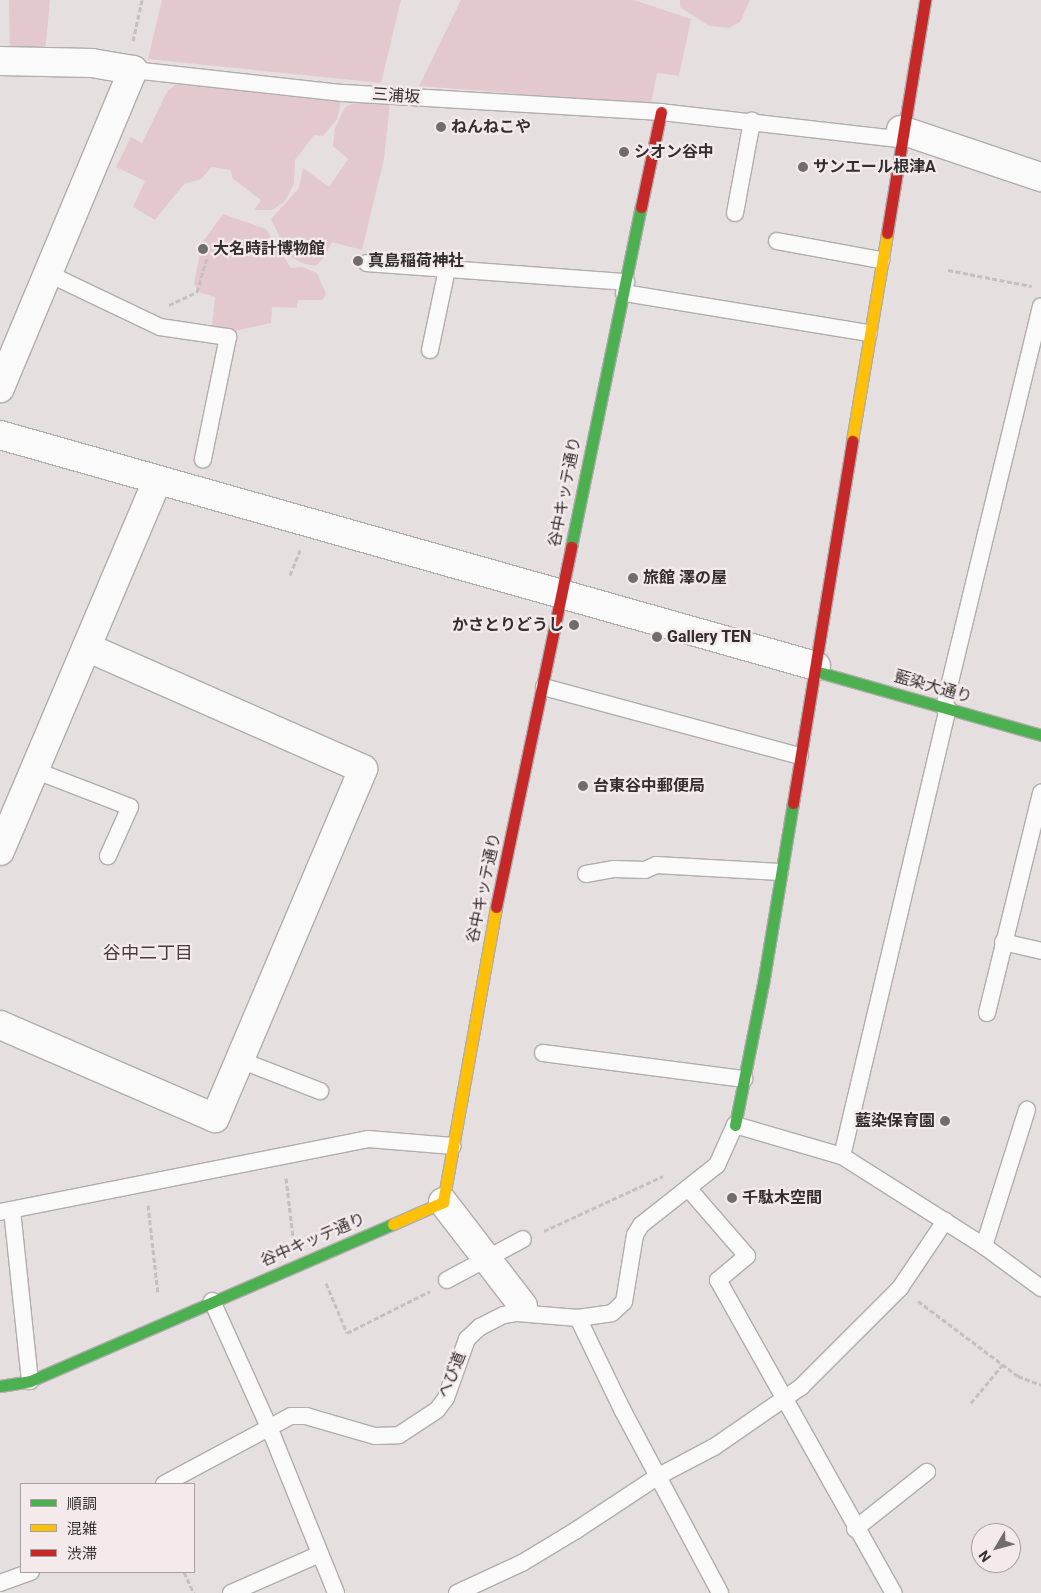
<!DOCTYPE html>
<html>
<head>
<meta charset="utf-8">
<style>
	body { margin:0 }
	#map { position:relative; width:1041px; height:1593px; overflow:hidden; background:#e5dfe0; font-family:Roboto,"Noto Sans JP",sans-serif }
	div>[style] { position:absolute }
	.green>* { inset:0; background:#e3c9ce }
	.path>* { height:3px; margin-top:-1.5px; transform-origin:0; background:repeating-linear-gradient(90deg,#c2c0c0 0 5px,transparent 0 7.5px) }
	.roads { filter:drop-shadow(1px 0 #b1acad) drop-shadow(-1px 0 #b1acad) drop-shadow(0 1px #b1acad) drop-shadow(0 -1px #b1acad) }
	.lane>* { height:16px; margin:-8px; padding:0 8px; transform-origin:8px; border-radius:8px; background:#fbfafa }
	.street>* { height:28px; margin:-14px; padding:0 14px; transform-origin:14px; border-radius:14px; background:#fbfafa }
	.fast>* { height:11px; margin:-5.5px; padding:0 5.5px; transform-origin:5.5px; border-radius:5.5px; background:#4caf50 }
	.slow>* { height:11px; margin:-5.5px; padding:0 5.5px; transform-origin:5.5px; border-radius:5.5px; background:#ffc107 }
	.jam>* { height:11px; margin:-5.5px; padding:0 5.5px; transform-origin:5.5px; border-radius:5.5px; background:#c62828 }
	.dots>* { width:14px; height:14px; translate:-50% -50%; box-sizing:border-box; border:2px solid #f4eaeb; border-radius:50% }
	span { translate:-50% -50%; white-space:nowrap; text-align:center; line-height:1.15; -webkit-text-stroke:4.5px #f4eaeb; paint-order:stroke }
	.street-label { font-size:16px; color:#332f30 }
	.poi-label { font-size:16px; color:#332f30; font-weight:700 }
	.left { translate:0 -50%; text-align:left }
	.right { translate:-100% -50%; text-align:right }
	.neighbourhood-label { font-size:18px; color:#433b3d }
	.legend { position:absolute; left:20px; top:1483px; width:175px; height:90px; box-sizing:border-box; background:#f4eaeb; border:1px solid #a79fa0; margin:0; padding:6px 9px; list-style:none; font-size:15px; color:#332f30 }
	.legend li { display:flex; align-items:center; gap:10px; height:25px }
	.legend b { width:25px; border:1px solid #a79fa0 }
	.north { position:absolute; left:971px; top:1523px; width:50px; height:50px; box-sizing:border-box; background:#f4eaeb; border:1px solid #a79fa0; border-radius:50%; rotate:233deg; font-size:14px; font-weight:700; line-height:20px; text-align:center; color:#332f30 }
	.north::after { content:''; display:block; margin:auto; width:18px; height:22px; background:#716d6e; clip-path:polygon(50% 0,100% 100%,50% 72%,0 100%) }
</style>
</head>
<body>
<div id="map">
	<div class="green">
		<i style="clip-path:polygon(9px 0,50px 0,45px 53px,10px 53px)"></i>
		<i style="clip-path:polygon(162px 0,401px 0,381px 83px,148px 59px)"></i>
		<i style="clip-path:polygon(461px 0,634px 0,691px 19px,679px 76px,657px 73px,651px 104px,419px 86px)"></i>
		<i style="clip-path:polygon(680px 0,750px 0,740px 22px,729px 28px,709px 26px,680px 7px)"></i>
		<i style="clip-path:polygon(176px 84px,341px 102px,337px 119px,323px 136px,314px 135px,295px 160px,294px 184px,285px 201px,272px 210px,254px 210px,261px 200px,232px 178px,231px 170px,212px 167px,201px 179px,184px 184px,155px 220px,133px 207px,145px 181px,116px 167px,131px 137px,142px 143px,167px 92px)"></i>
		<i style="clip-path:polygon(358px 101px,390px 102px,384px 159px,362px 250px,332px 242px,323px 259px,315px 266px,302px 263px,289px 256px,271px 219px,299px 188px,303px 168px,329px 187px,348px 159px,333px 146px,335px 128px,345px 107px)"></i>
		<i style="clip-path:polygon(223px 214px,266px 229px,291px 268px,302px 267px,317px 273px,326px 294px,322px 300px,298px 300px,297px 308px,272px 307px,271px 323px,230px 332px,212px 327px,215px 297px,201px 293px,194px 284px,202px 243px)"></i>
	</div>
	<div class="path">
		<i style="left:133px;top:41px;width:42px;rotate:-77.6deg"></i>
		<i style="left:948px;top:270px;width:85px;rotate:10.9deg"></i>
		<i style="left:169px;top:305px;width:31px;rotate:-25deg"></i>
		<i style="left:197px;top:292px;width:36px;rotate:-74deg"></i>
		<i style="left:290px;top:575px;width:27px;rotate:-68deg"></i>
		<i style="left:286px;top:1178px;width:59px;rotate:83.2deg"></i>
		<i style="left:148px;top:1205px;width:90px;rotate:83.6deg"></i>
		<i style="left:544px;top:1231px;width:131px;rotate:-24.8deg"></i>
		<i style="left:326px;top:1283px;width:54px;rotate:67.2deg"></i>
		<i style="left:347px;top:1333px;width:93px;rotate:-26.8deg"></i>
		<i style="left:918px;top:1301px;width:125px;rotate:36.9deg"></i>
		<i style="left:1018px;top:1376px;width:25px;rotate:21deg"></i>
		<i style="left:971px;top:1403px;width:50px;rotate:-50.6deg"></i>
		<i style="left:184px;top:1572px;width:23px;rotate:65deg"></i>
	</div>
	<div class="roads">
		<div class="lane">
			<i style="left:133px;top:70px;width:211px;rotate:6.3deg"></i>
			<i style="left:343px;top:93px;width:319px;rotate:3.4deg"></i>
			<i style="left:661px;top:112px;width:240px;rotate:6.5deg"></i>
			<i style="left:735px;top:213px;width:94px;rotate:-79.5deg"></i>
			<i style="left:777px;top:241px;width:106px;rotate:10.4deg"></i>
			<i style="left:367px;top:263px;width:260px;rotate:4.2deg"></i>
			<i style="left:49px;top:274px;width:123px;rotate:25.5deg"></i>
			<i style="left:160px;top:327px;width:69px;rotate:8.4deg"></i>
			<i style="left:228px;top:337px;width:125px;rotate:101.6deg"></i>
			<i style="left:624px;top:293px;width:248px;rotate:9.3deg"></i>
			<i style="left:430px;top:350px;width:83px;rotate:-78.1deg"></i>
			<i style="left:544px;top:687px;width:265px;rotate:15.1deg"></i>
			<i style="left:944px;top:707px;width:412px;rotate:-76.4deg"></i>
			<i style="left:34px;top:770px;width:103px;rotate:21.1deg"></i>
			<i style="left:130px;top:807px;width:54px;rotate:114.2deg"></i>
			<i style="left:586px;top:874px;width:29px;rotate:-10deg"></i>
			<i style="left:615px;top:869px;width:30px;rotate:2deg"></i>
			<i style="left:645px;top:870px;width:12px;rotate:-24deg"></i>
			<i style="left:656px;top:865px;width:124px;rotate:3.2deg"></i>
			<i style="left:1003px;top:942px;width:39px;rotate:13deg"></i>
			<i style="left:987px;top:1013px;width:227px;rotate:-76.2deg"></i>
			<i style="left:543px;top:1053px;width:203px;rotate:7.4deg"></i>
			<i style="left:240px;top:1060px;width:86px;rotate:21.2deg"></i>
			<i style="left:842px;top:1156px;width:460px;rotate:-76.7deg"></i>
			<i style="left:688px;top:1188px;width:90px;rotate:49.1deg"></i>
			<i style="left:747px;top:1256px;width:38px;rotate:140deg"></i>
			<i style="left:718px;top:1280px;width:359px;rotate:60.7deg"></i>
			<i style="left:12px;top:1210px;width:172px;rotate:84deg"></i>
			<i style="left:0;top:1212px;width:375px;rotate:-11.2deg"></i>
			<i style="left:368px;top:1139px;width:85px;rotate:4.7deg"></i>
			<i style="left:984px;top:1246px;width:143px;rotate:-72.5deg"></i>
			<i style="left:447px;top:1280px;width:86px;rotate:-28.3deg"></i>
			<i style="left:212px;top:1301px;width:138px;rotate:65.7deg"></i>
			<i style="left:269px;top:1427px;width:179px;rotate:68deg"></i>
			<i style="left:578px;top:1318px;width:103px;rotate:64.2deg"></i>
			<i style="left:623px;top:1411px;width:206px;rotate:61.9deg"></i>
			<i style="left:164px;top:1484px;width:144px;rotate:-28.2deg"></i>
			<i style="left:291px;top:1416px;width:15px"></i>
			<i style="left:306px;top:1416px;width:72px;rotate:16.2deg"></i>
			<i style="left:375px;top:1436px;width:24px;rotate:-2deg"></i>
			<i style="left:399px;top:1435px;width:45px;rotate:-33.3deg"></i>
			<i style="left:437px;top:1410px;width:15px;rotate:-53deg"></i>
			<i style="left:446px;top:1398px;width:63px;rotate:-70.4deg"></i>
			<i style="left:467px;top:1339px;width:18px;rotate:-43deg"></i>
			<i style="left:480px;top:1327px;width:27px;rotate:-27deg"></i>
			<i style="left:504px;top:1315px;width:13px;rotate:-9deg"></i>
			<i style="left:517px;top:1313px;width:61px;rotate:4.7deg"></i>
			<i style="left:578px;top:1318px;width:34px;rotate:-8deg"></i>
			<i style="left:612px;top:1313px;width:16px;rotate:-43deg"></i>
			<i style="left:624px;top:1302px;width:68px;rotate:-80.7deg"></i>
			<i style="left:635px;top:1235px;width:12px;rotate:-59deg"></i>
			<i style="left:641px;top:1225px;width:97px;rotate:-38.3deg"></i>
			<i style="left:717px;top:1165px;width:44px;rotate:-65.8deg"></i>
			<i style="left:735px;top:1125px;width:111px;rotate:16.2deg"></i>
			<i style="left:842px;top:1156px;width:168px;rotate:32.4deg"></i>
			<i style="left:984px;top:1246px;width:71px;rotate:36.4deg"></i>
			<i style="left:855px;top:1529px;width:92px;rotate:-38.4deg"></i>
			<i style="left:0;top:1583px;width:33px;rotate:-20deg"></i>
			<i style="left:231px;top:1593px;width:97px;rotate:-23.7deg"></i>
			<i style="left:457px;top:1593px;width:72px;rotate:-24.8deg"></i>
			<i style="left:522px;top:1563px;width:62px;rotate:-31.1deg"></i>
			<i style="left:575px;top:1531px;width:98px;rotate:-33.4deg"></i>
			<i style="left:657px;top:1477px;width:64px;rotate:-27.8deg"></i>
			<i style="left:714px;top:1447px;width:106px;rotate:-34.6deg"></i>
			<i style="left:801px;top:1387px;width:140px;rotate:-45deg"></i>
			<i style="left:900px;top:1288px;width:81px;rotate:-56.1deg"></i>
		</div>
		<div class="street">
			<i style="left:0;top:61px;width:92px;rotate:1.2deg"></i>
			<i style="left:92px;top:63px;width:42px;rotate:9.7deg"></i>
			<i style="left:133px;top:70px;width:345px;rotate:112.7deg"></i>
			<i style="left:901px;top:130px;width:148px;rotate:18.6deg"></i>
			<i style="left:0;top:435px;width:848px;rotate:15.81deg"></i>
			<i style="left:0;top:851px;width:402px;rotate:-67deg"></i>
			<i style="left:0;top:1025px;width:234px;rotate:23.4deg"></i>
			<i style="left:215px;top:1118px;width:379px;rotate:-67deg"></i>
			<i style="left:363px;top:769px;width:302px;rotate:-156.2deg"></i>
			<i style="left:443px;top:1202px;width:131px;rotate:52.4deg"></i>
		</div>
		<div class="fast">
			<i style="left:571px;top:547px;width:347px;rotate:-78.4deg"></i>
			<i style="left:815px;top:671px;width:235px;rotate:15.8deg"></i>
			<i style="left:735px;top:1125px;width:144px;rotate:-78.8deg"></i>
			<i style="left:763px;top:984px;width:183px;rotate:-80.6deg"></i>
			<i style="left:0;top:1386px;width:30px;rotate:-9deg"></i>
			<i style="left:30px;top:1381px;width:395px;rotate:-23.4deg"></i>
		</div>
		<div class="slow">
			<i style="left:852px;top:441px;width:211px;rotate:-80.4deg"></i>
			<i style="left:393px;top:1224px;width:55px;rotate:-23.7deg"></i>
			<i style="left:443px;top:1202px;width:300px;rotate:-79.8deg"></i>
		</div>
		<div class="jam">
			<i style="left:641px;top:207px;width:97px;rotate:-78.1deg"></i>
			<i style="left:887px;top:233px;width:236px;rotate:-80.7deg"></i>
			<i style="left:793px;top:803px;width:367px;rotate:-80.7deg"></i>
			<i style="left:496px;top:907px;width:368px;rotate:-78.2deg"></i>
		</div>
	</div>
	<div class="dots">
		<i style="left:441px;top:127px;background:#716d6e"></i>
		<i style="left:624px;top:152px;background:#716d6e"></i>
		<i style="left:803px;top:167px;background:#716d6e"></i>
		<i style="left:203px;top:249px;background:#716d6e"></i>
		<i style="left:358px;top:261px;background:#716d6e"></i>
		<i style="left:633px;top:578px;background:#716d6e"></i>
		<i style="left:574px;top:625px;background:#716d6e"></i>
		<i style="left:657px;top:637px;background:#716d6e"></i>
		<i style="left:583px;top:786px;background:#716d6e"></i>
		<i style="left:945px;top:1121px;background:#716d6e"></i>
		<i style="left:732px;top:1198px;background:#716d6e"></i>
	</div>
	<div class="street-label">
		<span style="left:396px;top:96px;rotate:4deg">三浦坂</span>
		<span style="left:565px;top:492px;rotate:-79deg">谷中キッテ通り</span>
		<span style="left:933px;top:687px;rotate:16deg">藍染大通り</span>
		<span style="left:484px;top:888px;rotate:-78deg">谷中キッテ通り</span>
		<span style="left:313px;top:1240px;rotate:-23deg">谷中キッテ通り</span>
		<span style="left:452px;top:1375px;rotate:-68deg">へび道</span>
	</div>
	<div class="poi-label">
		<span class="left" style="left:451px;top:127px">ねんねこや</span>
		<span class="left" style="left:634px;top:152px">シオン谷中</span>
		<span class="left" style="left:813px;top:167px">サンエール根津A</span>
		<span class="left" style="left:213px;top:249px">大名時計博物館</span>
		<span class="left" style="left:368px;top:261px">真島稲荷神社</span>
		<span class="left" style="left:643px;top:578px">旅館 澤の屋</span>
		<span class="right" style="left:564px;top:625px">かさとりどうし</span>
		<span class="left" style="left:667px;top:637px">Gallery TEN</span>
		<span class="left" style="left:593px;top:786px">台東谷中郵便局</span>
		<span class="right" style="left:935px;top:1121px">藍染保育園</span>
		<span class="left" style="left:742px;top:1198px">千駄木空間</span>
	</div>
	<div class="neighbourhood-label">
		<span style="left:148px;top:953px">谷中二丁目</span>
	</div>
	<ul class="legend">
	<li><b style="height:6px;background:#4caf50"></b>順調</li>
	<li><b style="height:6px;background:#ffc107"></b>混雑</li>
	<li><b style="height:6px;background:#c62828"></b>渋滞</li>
	</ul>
	<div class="north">N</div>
</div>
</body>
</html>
